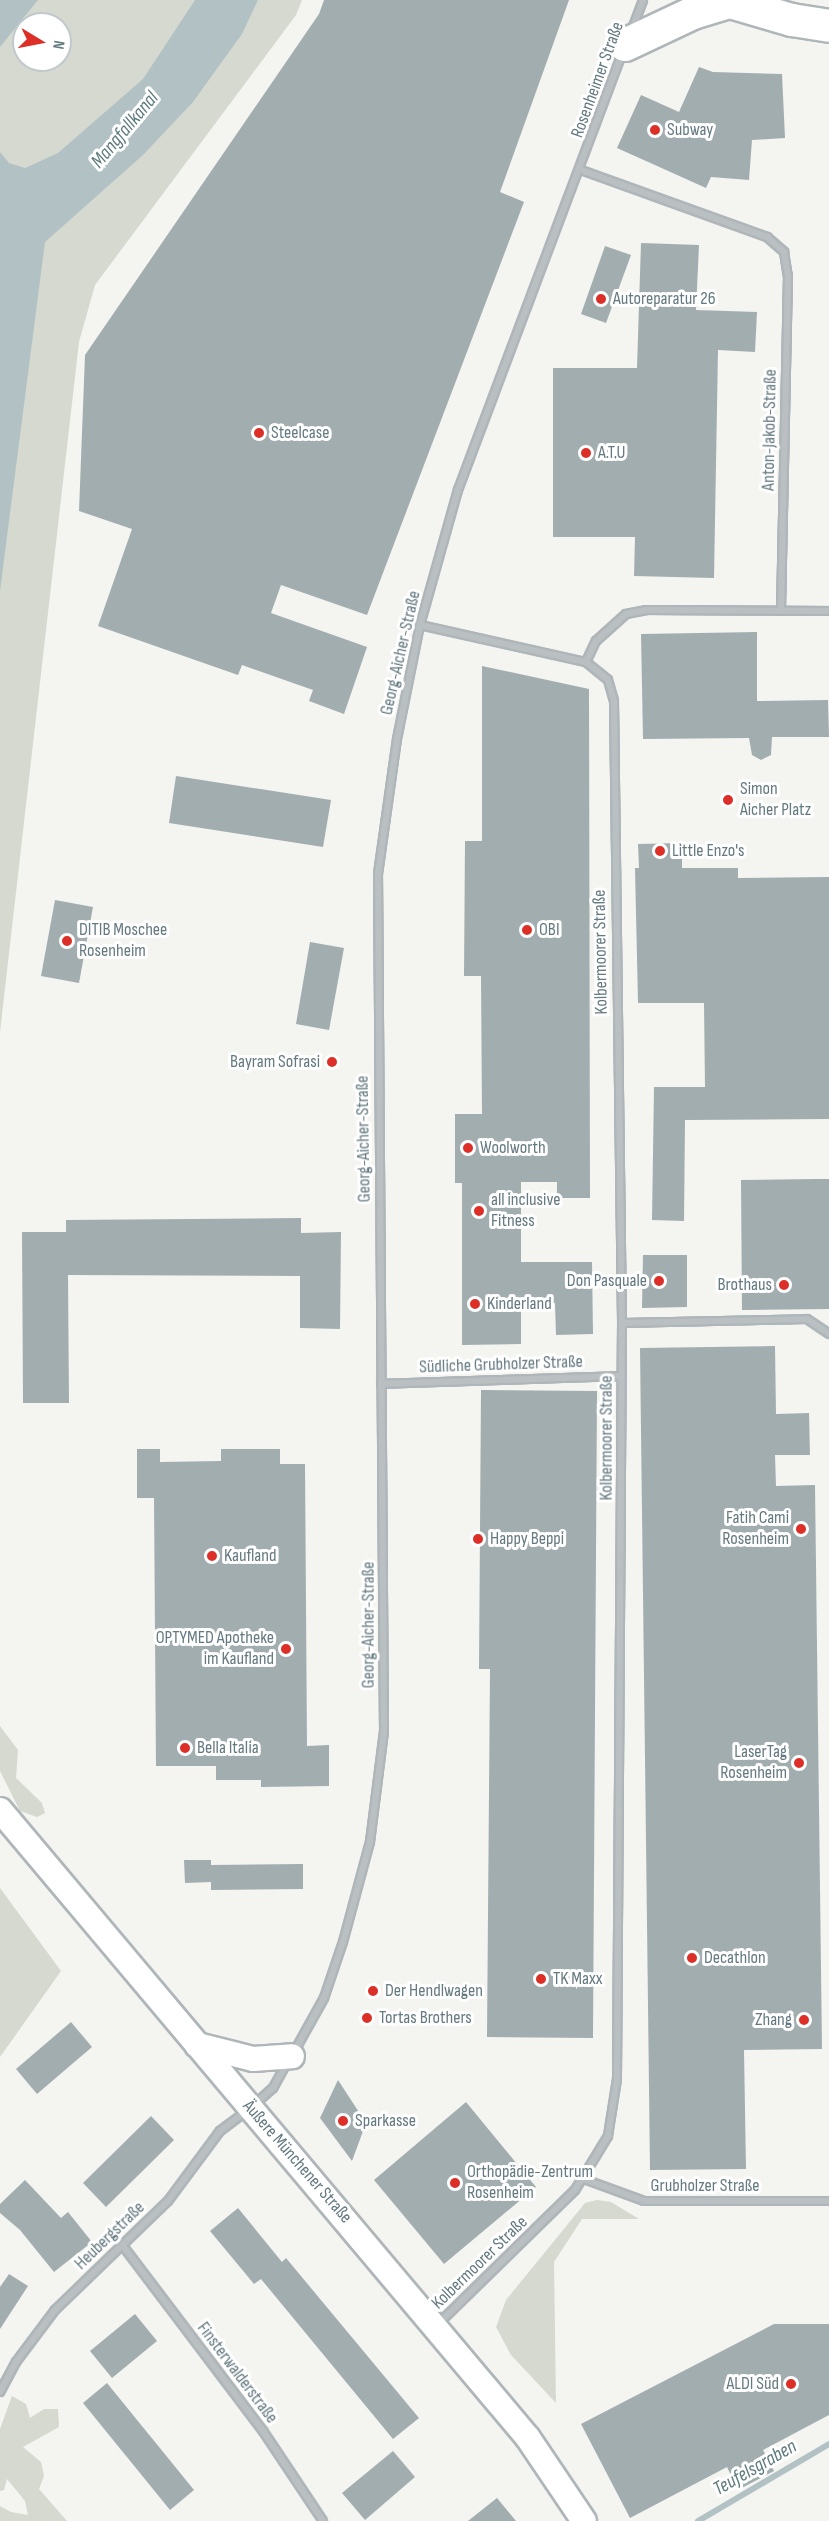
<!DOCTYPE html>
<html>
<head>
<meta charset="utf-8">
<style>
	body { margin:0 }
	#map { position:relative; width:829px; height:2521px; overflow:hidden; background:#f4f4f0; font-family:"Sofia Sans Condensed",sans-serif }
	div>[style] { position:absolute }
	.green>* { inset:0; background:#d5d9d0 }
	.water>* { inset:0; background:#b2c2c4 }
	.stream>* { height:6px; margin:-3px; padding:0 3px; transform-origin:3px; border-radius:3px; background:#b2c2c4 }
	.building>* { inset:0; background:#a2adb0 }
	.roads { filter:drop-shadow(2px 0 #afb6b9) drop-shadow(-2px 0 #afb6b9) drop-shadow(0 2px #afb6b9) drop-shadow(0 -2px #afb6b9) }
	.street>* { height:6px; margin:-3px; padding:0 3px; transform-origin:3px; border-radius:3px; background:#bac0c2 }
	.secondary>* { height:24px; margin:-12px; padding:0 12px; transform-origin:12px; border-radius:12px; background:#fff }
	.highway>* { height:32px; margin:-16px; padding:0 16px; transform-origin:16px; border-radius:16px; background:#fff }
	.dots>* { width:16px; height:16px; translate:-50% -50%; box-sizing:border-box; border:3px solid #fff; border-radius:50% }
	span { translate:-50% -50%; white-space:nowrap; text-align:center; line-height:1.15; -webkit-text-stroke:6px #fff; paint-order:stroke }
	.street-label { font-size:18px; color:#647980 }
	.poi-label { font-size:18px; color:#647980 }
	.left { translate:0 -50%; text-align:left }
	.right { translate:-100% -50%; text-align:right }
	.water-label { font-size:20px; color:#5f7b7e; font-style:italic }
	.north { position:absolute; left:12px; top:12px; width:60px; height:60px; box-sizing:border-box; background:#fff; border:2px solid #c1c9cc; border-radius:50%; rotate:100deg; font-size:16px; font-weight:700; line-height:24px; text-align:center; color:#647980 }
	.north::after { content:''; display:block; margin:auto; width:21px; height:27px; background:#dc2f28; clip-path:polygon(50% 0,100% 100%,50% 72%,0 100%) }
</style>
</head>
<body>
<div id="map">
	<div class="green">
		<i style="clip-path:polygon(evenodd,0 0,302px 0,296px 15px,95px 285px,79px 342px,0 1032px,0 0,24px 24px,60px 24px,60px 60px,24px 60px,24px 24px)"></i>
		<i style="clip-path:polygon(0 1726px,18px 1750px,16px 1778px,42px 1803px,45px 1813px,37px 1817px,20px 1811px,0 1771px)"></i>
		<i style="clip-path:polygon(0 1888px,61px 1971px,0 2057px)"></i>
		<i style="clip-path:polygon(597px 2200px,611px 2202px,639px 2219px,582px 2219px,554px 2262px,556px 2403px,511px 2355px,496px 2327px,506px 2300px,585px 2203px)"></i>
		<i style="clip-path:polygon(12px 2396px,26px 2404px,30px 2418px,44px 2409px,58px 2409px,59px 2427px,23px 2447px,41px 2462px,44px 2476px,39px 2489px,67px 2521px,0 2521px,0 2506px,11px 2512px,28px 2515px,25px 2501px,7px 2479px,4px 2490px,0 2491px,0 2429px)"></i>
	</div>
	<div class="water">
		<i style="clip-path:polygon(0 0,38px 0,0 47px)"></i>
		<i style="clip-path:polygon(195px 0,258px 0,242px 34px,193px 102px,143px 155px,45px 242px,0 591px,0 152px,9px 163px,25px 168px,58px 153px,143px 79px)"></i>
	</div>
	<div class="stream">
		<i style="left:698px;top:2521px;width:152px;rotate:-30.4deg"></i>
	</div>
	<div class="building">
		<i style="clip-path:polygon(324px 0,569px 0,500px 192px,524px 202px,367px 615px,281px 585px,271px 613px,367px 647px,344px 714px,309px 701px,313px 690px,242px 665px,238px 675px,98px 626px,132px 529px,79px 511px,85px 355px,319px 14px)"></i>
		<i style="clip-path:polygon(699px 67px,713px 72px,782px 74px,785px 138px,752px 140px,749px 180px,711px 177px,706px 188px,617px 148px,641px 95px,679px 112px)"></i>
		<i style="clip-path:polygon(641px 243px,699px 245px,696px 310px,757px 312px,755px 352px,718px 350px,714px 578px,634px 576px,635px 537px,553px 537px,553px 368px,637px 368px)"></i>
		<i style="clip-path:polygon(605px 246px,631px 255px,606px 323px,581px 314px)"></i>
		<i style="clip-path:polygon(757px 632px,757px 701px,828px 700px,829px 737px,772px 737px,771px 755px,761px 760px,752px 755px,749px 738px,643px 739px,641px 634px)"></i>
		<i style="clip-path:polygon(482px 666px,589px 689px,590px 1198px,557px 1198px,557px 1182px,521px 1182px,521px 1262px,592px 1262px,593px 1334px,556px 1335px,555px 1303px,521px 1303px,521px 1344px,462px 1345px,462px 1183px,455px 1183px,455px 1114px,482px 1114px,481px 976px,464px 976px,465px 841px,482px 841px)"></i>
		<i style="clip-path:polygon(176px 776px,331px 800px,323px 847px,169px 823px)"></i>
		<i style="clip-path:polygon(682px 843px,682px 868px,738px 868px,738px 878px,829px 877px,829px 1119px,685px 1120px,684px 1221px,652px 1220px,654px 1087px,705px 1087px,704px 1003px,638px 1003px,635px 868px,639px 868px,638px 844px)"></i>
		<i style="clip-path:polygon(55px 900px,93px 907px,79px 983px,41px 976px)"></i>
		<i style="clip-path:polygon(310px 942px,344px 948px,329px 1030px,296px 1024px)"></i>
		<i style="clip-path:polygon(816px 1179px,829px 1179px,829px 1309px,742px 1310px,741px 1180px)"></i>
		<i style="clip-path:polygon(301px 1218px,301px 1233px,341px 1232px,340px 1329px,300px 1328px,300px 1276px,68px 1275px,69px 1403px,23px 1403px,22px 1232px,66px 1232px,66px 1220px)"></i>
		<i style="clip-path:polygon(643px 1255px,687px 1255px,687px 1307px,642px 1308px)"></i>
		<i style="clip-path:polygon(775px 1346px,776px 1414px,809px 1413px,810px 1455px,775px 1455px,776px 1486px,815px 1485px,822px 2049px,744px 2050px,746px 2169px,650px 2170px,640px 1348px)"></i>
		<i style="clip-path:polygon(481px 1390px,597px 1391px,593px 2038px,487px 2037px,490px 1669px,479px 1669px)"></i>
		<i style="clip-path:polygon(137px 1449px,160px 1449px,160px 1462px,221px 1461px,221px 1449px,280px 1449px,280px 1464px,305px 1464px,307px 1746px,329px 1745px,329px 1786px,261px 1787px,261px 1780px,216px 1780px,216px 1766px,156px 1766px,154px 1498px,137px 1498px)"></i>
		<i style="clip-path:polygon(184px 1860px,211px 1860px,211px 1865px,303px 1864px,303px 1889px,211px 1890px,211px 1882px,185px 1883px)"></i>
		<i style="clip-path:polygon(71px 2022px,92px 2047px,37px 2094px,16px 2069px)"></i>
		<i style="clip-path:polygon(338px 2080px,366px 2123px,352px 2161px,320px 2118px)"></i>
		<i style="clip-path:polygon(466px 2102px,536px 2187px,444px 2264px,374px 2180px)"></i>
		<i style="clip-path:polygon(151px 2116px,174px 2140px,106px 2207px,83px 2183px)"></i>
		<i style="clip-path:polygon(25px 2180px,61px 2218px,68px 2212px,92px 2242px,54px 2272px,20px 2230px,0 2213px,0 2204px)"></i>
		<i style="clip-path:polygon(238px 2208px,282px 2262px,286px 2258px,419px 2418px,393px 2439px,261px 2279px,254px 2284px,210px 2231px)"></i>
		<i style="clip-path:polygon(9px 2274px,28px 2286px,0 2329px,0 2287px)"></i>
		<i style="clip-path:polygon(135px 2314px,157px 2341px,112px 2378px,90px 2351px)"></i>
		<i style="clip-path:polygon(774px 2324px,829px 2324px,829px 2415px,763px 2450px,774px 2471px,738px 2490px,727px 2467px,630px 2518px,581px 2424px)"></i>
		<i style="clip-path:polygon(107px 2383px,194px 2490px,170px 2510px,83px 2403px)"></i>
		<i style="clip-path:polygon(393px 2451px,415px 2477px,365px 2520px,342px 2493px)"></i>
		<i style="clip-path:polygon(497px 2498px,516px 2521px,468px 2521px)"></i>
	</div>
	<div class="roads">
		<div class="street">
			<i style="left:632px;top:29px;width:31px;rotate:-69deg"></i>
			<i style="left:581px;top:170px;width:198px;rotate:19.8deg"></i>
			<i style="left:767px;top:237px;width:23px;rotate:41deg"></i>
			<i style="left:784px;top:252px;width:24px;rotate:81deg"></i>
			<i style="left:788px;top:276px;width:334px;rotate:91.2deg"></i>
			<i style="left:420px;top:625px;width:170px;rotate:12.6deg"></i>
			<i style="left:586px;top:662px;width:28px;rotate:39deg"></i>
			<i style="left:608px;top:680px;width:22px;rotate:74deg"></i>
			<i style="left:614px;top:701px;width:622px;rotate:89.26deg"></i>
			<i style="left:622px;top:1323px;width:756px;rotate:90.38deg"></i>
			<i style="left:617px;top:2079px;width:58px;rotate:99deg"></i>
			<i style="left:608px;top:2136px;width:63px;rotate:121.4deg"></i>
			<i style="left:575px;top:2190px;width:190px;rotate:135.6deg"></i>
			<i style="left:586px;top:662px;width:23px;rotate:-65deg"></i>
			<i style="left:596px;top:641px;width:40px;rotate:-42deg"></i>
			<i style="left:626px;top:614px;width:21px;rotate:-11deg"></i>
			<i style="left:647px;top:610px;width:182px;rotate:0.3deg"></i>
			<i style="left:622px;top:1323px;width:185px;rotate:-1.2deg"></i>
			<i style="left:807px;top:1319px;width:27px;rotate:34deg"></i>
			<i style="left:381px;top:1384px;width:240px;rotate:-1.9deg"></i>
			<i style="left:294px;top:2052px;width:62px;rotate:-60.9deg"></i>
			<i style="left:324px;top:1998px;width:59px;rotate:-71.3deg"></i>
			<i style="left:343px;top:1942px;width:104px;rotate:-74.9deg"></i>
			<i style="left:370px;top:1842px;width:112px;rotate:-82.8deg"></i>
			<i style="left:384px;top:1731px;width:857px;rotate:-90.4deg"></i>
			<i style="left:378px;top:874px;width:136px;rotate:-82deg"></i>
			<i style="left:397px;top:739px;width:116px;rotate:-78.6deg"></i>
			<i style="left:420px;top:625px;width:140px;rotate:-74.3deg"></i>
			<i style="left:458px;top:490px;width:468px;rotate:-69.4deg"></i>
			<i style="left:255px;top:2104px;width:24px;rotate:-42deg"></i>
			<i style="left:273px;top:2088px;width:29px;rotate:-61deg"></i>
			<i style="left:584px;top:2179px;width:64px;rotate:20.1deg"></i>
			<i style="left:644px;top:2201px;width:185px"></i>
			<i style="left:123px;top:2246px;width:232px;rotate:52.9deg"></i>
			<i style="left:263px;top:2431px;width:108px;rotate:56.3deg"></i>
			<i style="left:0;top:2392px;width:34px;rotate:-62deg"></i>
			<i style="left:16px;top:2362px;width:65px;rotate:-53.1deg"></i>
			<i style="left:55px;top:2310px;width:157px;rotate:-44deg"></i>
			<i style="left:168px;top:2201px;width:87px;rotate:-53.4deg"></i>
			<i style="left:220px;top:2131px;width:34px;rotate:-37deg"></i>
		</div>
		<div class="secondary">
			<i style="left:0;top:1810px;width:820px;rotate:49.94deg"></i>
			<i style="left:528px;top:2438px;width:100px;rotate:56deg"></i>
			<i style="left:197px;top:2045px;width:58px;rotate:14deg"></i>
			<i style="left:253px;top:2059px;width:39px;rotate:-4deg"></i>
		</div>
		<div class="highway">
			<i style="left:723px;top:0;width:72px;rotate:16.2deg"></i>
			<i style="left:792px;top:20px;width:37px;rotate:9deg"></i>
			<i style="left:625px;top:45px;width:75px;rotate:-25.2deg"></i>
			<i style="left:693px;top:13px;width:38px;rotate:-17deg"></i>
		</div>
	</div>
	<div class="dots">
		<i style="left:655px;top:130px;background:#dc2f28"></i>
		<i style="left:601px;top:299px;background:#dc2f28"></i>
		<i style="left:259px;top:433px;background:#dc2f28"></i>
		<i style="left:586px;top:453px;background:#dc2f28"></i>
		<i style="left:728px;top:800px;background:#dc2f28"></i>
		<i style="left:660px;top:851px;background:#dc2f28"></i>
		<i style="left:527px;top:930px;background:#dc2f28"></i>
		<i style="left:67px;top:941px;background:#dc2f28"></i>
		<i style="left:332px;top:1062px;background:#dc2f28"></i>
		<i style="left:468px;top:1148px;background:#dc2f28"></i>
		<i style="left:479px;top:1211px;background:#dc2f28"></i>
		<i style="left:659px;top:1281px;background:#dc2f28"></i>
		<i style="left:784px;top:1285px;background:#dc2f28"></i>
		<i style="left:475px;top:1304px;background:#dc2f28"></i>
		<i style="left:801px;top:1529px;background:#dc2f28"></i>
		<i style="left:478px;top:1539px;background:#dc2f28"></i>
		<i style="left:212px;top:1556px;background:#dc2f28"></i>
		<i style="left:286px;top:1649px;background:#dc2f28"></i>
		<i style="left:185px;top:1748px;background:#dc2f28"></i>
		<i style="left:799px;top:1763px;background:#dc2f28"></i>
		<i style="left:692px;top:1958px;background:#dc2f28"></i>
		<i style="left:541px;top:1979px;background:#dc2f28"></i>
		<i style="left:373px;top:1991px;background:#dc2f28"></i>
		<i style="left:367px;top:2018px;background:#dc2f28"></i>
		<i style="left:804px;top:2020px;background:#dc2f28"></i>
		<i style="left:343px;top:2121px;background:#dc2f28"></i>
		<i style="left:455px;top:2183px;background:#dc2f28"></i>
		<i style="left:791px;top:2384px;background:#dc2f28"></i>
	</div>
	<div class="street-label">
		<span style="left:598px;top:80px;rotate:-70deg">Rosenheimer Straße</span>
		<span style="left:770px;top:430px;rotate:-89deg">Anton-Jakob-Straße</span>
		<span style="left:401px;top:653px;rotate:-77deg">Georg-Aicher-Straße</span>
		<span style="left:601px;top:952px;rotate:-91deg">Kolbermoorer Straße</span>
		<span style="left:364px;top:1139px;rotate:-91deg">Georg-Aicher-Straße</span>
		<span style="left:501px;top:1365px;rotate:-2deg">Südliche Grubholzer Straße</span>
		<span style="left:607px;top:1438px;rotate:-90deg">Kolbermoorer Straße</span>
		<span style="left:369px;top:1625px;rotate:-90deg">Georg-Aicher-Straße</span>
		<span style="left:297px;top:2162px;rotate:49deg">Äußere Münchener Straße</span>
		<span style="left:705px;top:2186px">Grubholzer Straße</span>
		<span style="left:110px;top:2236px;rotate:-44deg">Heubergstraße</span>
		<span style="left:480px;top:2263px;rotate:-44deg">Kolbermoorer Straße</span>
		<span style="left:237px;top:2373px;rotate:53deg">Finsterwalderstraße</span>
	</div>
	<div class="poi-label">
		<span class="left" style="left:667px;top:130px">Subway</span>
		<span class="left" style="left:613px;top:299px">Autoreparatur 26</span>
		<span class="left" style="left:271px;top:433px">Steelcase</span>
		<span class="left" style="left:598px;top:453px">A.T.U</span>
		<span class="left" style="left:740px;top:800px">Simon<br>Aicher Platz</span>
		<span class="left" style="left:672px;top:851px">Little Enzo's</span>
		<span class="left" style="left:539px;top:930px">OBI</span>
		<span class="left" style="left:79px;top:941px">DITIB Moschee<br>Rosenheim</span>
		<span class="right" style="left:320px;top:1062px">Bayram Sofrasi</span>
		<span class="left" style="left:480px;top:1148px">Woolworth</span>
		<span class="left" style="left:491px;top:1211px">all inclusive<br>Fitness</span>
		<span class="right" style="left:647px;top:1281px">Don Pasquale</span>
		<span class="right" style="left:772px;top:1285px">Brothaus</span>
		<span class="left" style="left:487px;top:1304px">Kinderland</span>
		<span class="right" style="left:789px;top:1529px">Fatih Cami<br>Rosenheim</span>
		<span class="left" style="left:490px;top:1539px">Happy Beppi</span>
		<span class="left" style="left:224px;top:1556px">Kaufland</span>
		<span class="right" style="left:274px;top:1649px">OPTYMED Apotheke<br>im Kaufland</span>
		<span class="left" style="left:197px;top:1748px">Bella Italia</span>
		<span class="right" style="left:787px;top:1763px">LaserTag<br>Rosenheim</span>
		<span class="left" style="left:704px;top:1958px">Decathlon</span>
		<span class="left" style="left:553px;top:1979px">TK Maxx</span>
		<span class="left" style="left:385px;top:1991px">Der Hendlwagen</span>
		<span class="left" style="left:379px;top:2018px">Tortas Brothers</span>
		<span class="right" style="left:792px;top:2020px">Zhang</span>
		<span class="left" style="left:355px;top:2121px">Sparkasse</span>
		<span class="left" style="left:467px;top:2183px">Orthopädie-Zentrum<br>Rosenheim</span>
		<span class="right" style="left:779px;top:2384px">ALDI Süd</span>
	</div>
	<div class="water-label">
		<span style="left:125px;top:130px;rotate:-50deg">Mangfallkanal</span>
		<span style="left:755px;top:2468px;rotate:-30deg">Teufelsgraben</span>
	</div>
	<div class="north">N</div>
</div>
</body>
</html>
